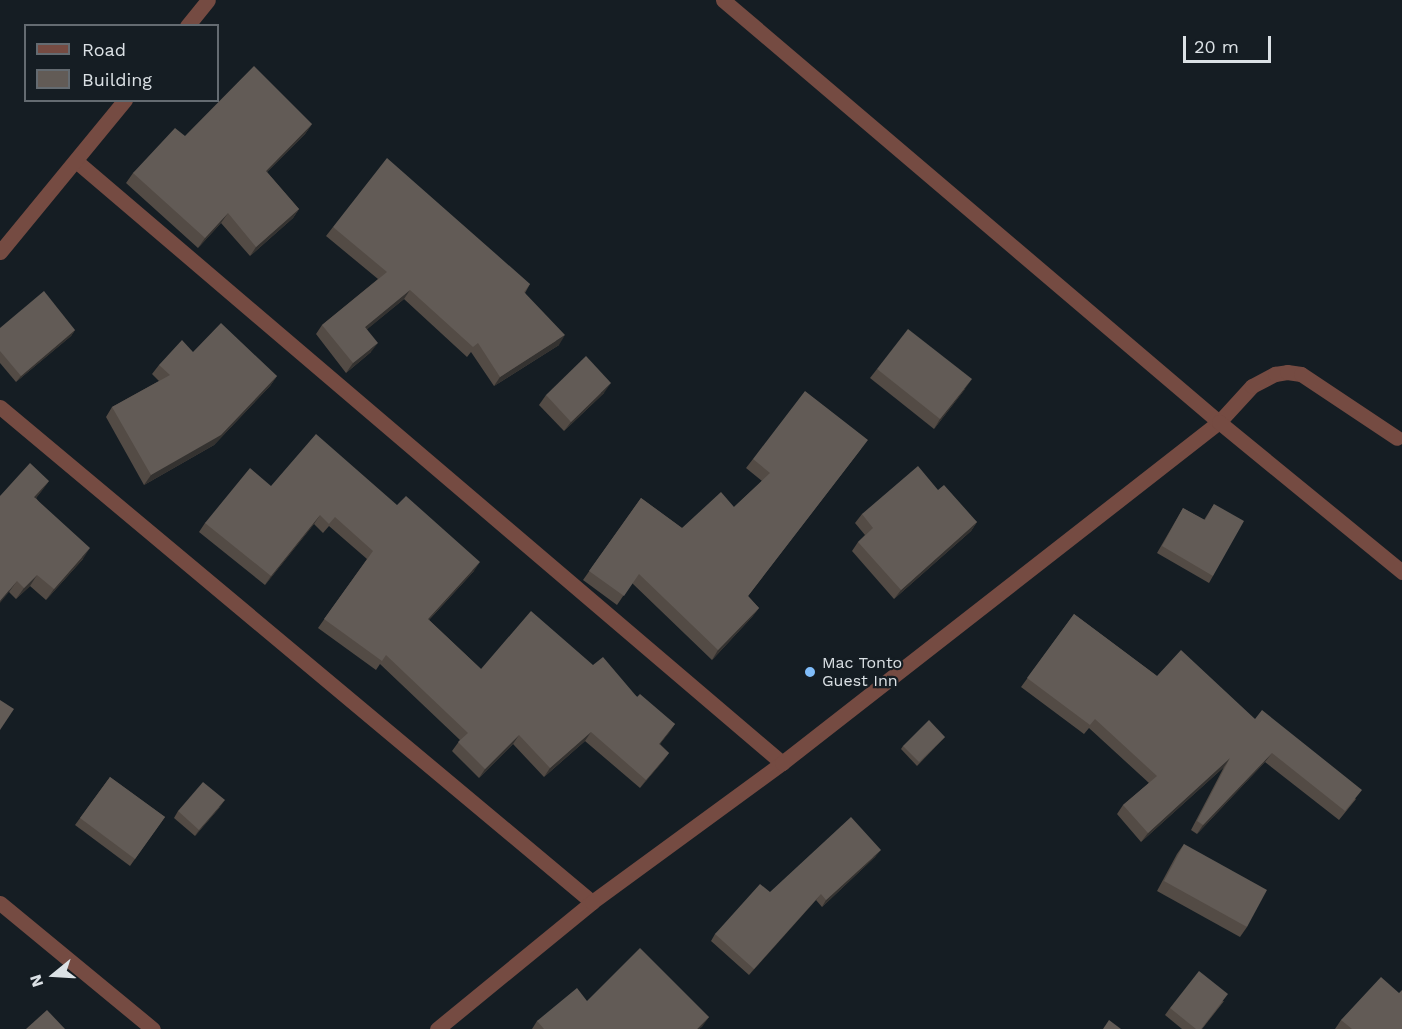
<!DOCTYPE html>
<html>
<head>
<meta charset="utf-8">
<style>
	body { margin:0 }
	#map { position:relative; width:1402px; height:1029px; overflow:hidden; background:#151d23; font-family:"Work Sans",sans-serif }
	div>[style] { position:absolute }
	.service>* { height:15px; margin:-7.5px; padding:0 7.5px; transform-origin:7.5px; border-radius:7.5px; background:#754b42 }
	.minor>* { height:15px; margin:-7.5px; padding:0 7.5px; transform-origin:7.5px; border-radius:7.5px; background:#754b42 }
	.tertiary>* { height:15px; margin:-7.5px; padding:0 7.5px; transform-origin:7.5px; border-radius:7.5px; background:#754b42 }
	.wall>* { inset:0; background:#534b45 }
	.shaded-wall>* { inset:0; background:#343230 }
	.building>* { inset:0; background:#625b56 }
	.dots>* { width:16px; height:16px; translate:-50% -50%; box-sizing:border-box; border:3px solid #151d23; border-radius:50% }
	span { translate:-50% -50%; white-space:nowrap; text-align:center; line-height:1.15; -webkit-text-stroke:4.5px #151d23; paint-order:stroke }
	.poi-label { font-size:16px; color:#dbe1e5 }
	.left { translate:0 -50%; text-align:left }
	.legend { position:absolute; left:24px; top:24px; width:195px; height:78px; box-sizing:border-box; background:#151d23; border:2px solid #646b71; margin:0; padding:8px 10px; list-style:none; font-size:18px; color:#dbe1e5 }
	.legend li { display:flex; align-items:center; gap:12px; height:30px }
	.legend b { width:30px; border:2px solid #646b71 }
	.north { position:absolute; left:24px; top:945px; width:60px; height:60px; -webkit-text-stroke:4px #151d23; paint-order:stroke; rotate:252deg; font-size:16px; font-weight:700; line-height:24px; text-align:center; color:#dbe1e5 }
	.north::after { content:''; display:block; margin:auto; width:21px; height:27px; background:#dbe1e5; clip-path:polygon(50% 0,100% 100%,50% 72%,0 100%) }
	.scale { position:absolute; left:1183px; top:36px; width:88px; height:27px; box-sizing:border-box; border:3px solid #dbe1e5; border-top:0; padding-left:8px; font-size:18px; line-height:21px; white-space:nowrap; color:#dbe1e5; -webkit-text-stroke:4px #151d23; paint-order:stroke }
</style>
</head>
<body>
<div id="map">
	<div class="service">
		<i style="left:1219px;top:422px;width:49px;rotate:-47.5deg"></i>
		<i style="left:1252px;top:386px;width:26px;rotate:-28deg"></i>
		<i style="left:1275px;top:374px;width:12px;rotate:-9deg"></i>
		<i style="left:1287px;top:372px;width:14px;rotate:8deg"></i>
		<i style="left:1301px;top:374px;width:115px;rotate:33.7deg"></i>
	</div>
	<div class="minor">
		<i style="left:187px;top:26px;width:33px;rotate:-51deg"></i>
		<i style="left:76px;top:161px;width:928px;rotate:40.45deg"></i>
		<i style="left:0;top:252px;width:197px;rotate:-50.6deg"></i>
		<i style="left:0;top:407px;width:772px;rotate:39.9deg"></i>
		<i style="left:0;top:903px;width:198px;rotate:39.5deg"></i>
		<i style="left:437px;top:1029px;width:200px;rotate:-39.3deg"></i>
		<i style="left:592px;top:902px;width:235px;rotate:-36.2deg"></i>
		<i style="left:782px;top:763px;width:554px;rotate:-37.97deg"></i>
	</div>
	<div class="tertiary">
		<i style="left:723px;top:0;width:651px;rotate:40.39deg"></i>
		<i style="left:1219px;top:422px;width:237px;rotate:39.3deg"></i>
	</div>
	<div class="wall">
		<i style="clip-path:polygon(312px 124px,305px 134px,267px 172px,299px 209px,293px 218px,250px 256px,221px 223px,198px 248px,126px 183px,133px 173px,185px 136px)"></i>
		<i style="clip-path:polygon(333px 227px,530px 284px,525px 293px,559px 345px,494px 386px,471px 352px,467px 357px,404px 299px,367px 329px,371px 352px,346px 373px,316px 334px,322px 325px,378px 279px,326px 236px)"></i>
		<i style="clip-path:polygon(0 328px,75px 330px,71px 336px,16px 382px,0 363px)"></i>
		<i style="clip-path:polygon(193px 352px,277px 376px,270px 386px,214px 445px,144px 485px,106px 417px,112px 407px,159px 381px,152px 374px,159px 365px)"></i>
		<i style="clip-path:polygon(877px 369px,965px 389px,934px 429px,870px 378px)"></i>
		<i style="clip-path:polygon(604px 393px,564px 431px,539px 405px,546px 395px)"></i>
		<i style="clip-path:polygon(861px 449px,748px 596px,759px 608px,752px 617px,712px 660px,632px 583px,617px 605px,583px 580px,641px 498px,682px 528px,734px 507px,762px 481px,746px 468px,753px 459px)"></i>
		<i style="clip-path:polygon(49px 481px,36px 498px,83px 559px,46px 600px,30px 586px,16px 599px,9px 592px,0 496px)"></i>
		<i style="clip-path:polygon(271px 486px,474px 571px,429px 620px,481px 669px,593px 665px,675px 724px,660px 744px,669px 753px,663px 761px,640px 788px,585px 741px,544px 777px,513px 744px,479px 778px,452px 751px,460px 740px,380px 664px,376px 670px,318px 628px,367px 559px,329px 526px,323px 533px,314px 524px,265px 585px,199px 532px,205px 523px)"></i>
		<i style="clip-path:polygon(938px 490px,977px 522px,971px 531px,894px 599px,852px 551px,858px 542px,865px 535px,855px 523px,862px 514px)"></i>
		<i style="clip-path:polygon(1214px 504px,1213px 576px,1209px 583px,1157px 553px,1183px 508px,1204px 520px)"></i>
		<i style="clip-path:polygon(1074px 614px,1157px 676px,1255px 719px,1356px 799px,1339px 820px,1265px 762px,1197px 834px,1191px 830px,1224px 767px,1141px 842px,1117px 814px,1123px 805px,1149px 783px,1089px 728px,1084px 734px,1021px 687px)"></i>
		<i style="clip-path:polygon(945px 737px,917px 766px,901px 749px,903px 746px)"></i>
		<i style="clip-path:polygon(110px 777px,165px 817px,130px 866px,75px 825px)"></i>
		<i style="clip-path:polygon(220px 807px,195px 836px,174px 818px,178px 811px)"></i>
		<i style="clip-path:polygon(1184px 844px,1247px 927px,1240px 937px,1157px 891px,1177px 854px)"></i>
		<i style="clip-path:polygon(876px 856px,822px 907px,816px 900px,749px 975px,711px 941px,715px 934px,770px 892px)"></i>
		<i style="clip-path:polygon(1399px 993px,1402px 1029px,1335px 1029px,1341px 1020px)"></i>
		<i style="clip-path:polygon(587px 1001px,709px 1017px,699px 1029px,532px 1029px,537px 1021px)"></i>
		<i style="clip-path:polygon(1224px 1001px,1202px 1029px,1182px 1029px,1165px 1015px,1170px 1008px)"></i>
	</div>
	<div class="shaded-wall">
		<i style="clip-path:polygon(312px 124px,305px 134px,259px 180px,266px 171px)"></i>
		<i style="clip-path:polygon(299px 209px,293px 218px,250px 256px,256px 247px)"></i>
		<i style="clip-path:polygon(228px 213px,221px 223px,198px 248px,205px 238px)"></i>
		<i style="clip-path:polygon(410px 290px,404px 299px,359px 336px,365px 327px)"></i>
		<i style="clip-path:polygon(75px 330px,71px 336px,16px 382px,21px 376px)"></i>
		<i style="clip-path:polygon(565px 335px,559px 345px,494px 386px,500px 377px)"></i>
		<i style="clip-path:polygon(378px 343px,371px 352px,346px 373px,353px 363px)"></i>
		<i style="clip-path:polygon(277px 376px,270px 386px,214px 445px,144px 485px,151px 475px)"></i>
		<i style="clip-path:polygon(972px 379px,965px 389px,934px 429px,940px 419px)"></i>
		<i style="clip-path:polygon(611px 383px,604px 393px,564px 431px,571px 422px)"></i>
		<i style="clip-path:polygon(49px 481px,41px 492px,27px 508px,34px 497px)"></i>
		<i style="clip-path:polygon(320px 515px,314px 524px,265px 585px,271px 576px)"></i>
		<i style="clip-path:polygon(977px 522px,971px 531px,894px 599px,901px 590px)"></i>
		<i style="clip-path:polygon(90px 548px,83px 559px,46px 600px,54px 589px)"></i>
		<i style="clip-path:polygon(480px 562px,474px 571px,422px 627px,428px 619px)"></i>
		<i style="clip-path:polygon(37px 575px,30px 586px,16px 599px,24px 588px)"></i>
		<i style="clip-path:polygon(17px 581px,9px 592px,0 603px,0 601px)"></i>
		<i style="clip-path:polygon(759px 608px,752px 617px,712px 660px,718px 650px)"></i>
		<i style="clip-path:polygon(675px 724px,669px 733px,653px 752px,659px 744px)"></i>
		<i style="clip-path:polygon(591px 732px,585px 741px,544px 777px,550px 768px)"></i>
		<i style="clip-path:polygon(519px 735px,513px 744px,479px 778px,485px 769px)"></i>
		<i style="clip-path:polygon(669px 753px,663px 761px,640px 788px,646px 780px)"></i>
		<i style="clip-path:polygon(1272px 753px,1265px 762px,1197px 834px,1203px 825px)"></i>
		<i style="clip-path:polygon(1230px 758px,1224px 767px,1141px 842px,1148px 833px)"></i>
		<i style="clip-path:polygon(225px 800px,220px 807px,195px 836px,199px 830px)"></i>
		<i style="clip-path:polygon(881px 850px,876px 856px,822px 907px,826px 900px)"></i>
		<i style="clip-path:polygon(821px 894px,816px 900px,749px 975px,754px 969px)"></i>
		<i style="clip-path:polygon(709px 1017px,702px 1027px,699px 1029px,697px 1029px)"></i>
	</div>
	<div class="building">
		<i style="clip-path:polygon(254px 66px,312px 124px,266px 171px,299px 209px,256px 247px,228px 213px,205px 238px,133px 173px,175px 128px,185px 136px)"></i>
		<i style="clip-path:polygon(387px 158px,530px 284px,524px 292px,565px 335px,500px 377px,478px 343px,473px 347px,410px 290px,365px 327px,378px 343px,353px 363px,322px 325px,387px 272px,333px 227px)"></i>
		<i style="clip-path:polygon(44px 291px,75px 330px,21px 376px,0 351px,0 328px)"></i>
		<i style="clip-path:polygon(221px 323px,277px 376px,221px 435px,151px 475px,112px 407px,170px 375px,159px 365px,182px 340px,193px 352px)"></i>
		<i style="clip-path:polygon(908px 329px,972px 379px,940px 419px,877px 369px)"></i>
		<i style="clip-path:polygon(586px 356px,611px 383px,571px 422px,546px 395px)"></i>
		<i style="clip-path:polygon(805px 391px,868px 440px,748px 596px,759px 608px,718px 650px,639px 574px,624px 596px,589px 571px,641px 498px,682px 528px,721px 492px,734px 507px,770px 473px,753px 459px)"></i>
		<i style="clip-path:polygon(316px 434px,397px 505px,406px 496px,480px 562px,428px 619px,481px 669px,531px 611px,593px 665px,603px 657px,637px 697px,640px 694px,675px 724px,659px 744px,669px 753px,646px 780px,591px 732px,550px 768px,519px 735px,485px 769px,458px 742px,468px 733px,386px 655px,382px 661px,324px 619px,373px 551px,335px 517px,329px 524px,320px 515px,271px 576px,205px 523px,250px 468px,271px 486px)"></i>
		<i style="clip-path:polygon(30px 463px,49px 481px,34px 497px,90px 548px,54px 589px,37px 575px,24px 588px,17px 581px,0 601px,0 496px)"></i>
		<i style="clip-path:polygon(918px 466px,938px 490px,944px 485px,977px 522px,901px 590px,858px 542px,873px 528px,862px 514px)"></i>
		<i style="clip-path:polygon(1214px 504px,1244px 521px,1213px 576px,1162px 546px,1183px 508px,1205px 520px)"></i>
		<i style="clip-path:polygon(1074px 614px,1157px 676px,1181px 650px,1255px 719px,1262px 710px,1362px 790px,1345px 811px,1272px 753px,1203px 825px,1197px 821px,1230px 758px,1148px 833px,1123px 805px,1157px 776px,1095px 719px,1090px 725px,1027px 678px)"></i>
		<i style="clip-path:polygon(0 700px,14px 709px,0 730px)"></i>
		<i style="clip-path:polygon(929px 720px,945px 737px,919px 762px,903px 746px)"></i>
		<i style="clip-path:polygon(110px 777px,165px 817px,135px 859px,80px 818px)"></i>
		<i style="clip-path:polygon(203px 782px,225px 800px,199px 830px,178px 811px)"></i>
		<i style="clip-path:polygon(851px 817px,881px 850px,826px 900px,821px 894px,754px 969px,715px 934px,760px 884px,770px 892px)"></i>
		<i style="clip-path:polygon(1184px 844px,1267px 890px,1247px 927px,1164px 881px)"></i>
		<i style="clip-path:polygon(640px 948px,709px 1017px,697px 1029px,544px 1029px,537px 1021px,577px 988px,587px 1001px)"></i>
		<i style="clip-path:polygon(1199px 971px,1228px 994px,1201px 1029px,1196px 1029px,1170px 1008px)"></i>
		<i style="clip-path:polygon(1381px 977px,1399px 993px,1402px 990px,1402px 1029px,1352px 1029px,1341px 1020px)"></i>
		<i style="clip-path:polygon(47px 1010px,65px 1029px,26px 1029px)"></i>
		<i style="clip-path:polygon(1109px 1020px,1121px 1029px,1103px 1029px)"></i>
	</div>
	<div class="dots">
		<i style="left:810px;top:672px;background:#80bdfa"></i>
	</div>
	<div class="poi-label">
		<span class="left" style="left:822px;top:672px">Mac Tonto<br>Guest Inn</span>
	</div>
	<ul class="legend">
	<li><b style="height:8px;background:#754b42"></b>Road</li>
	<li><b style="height:16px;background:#625b56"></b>Building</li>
	</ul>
	<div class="north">N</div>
	<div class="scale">20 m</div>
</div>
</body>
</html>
